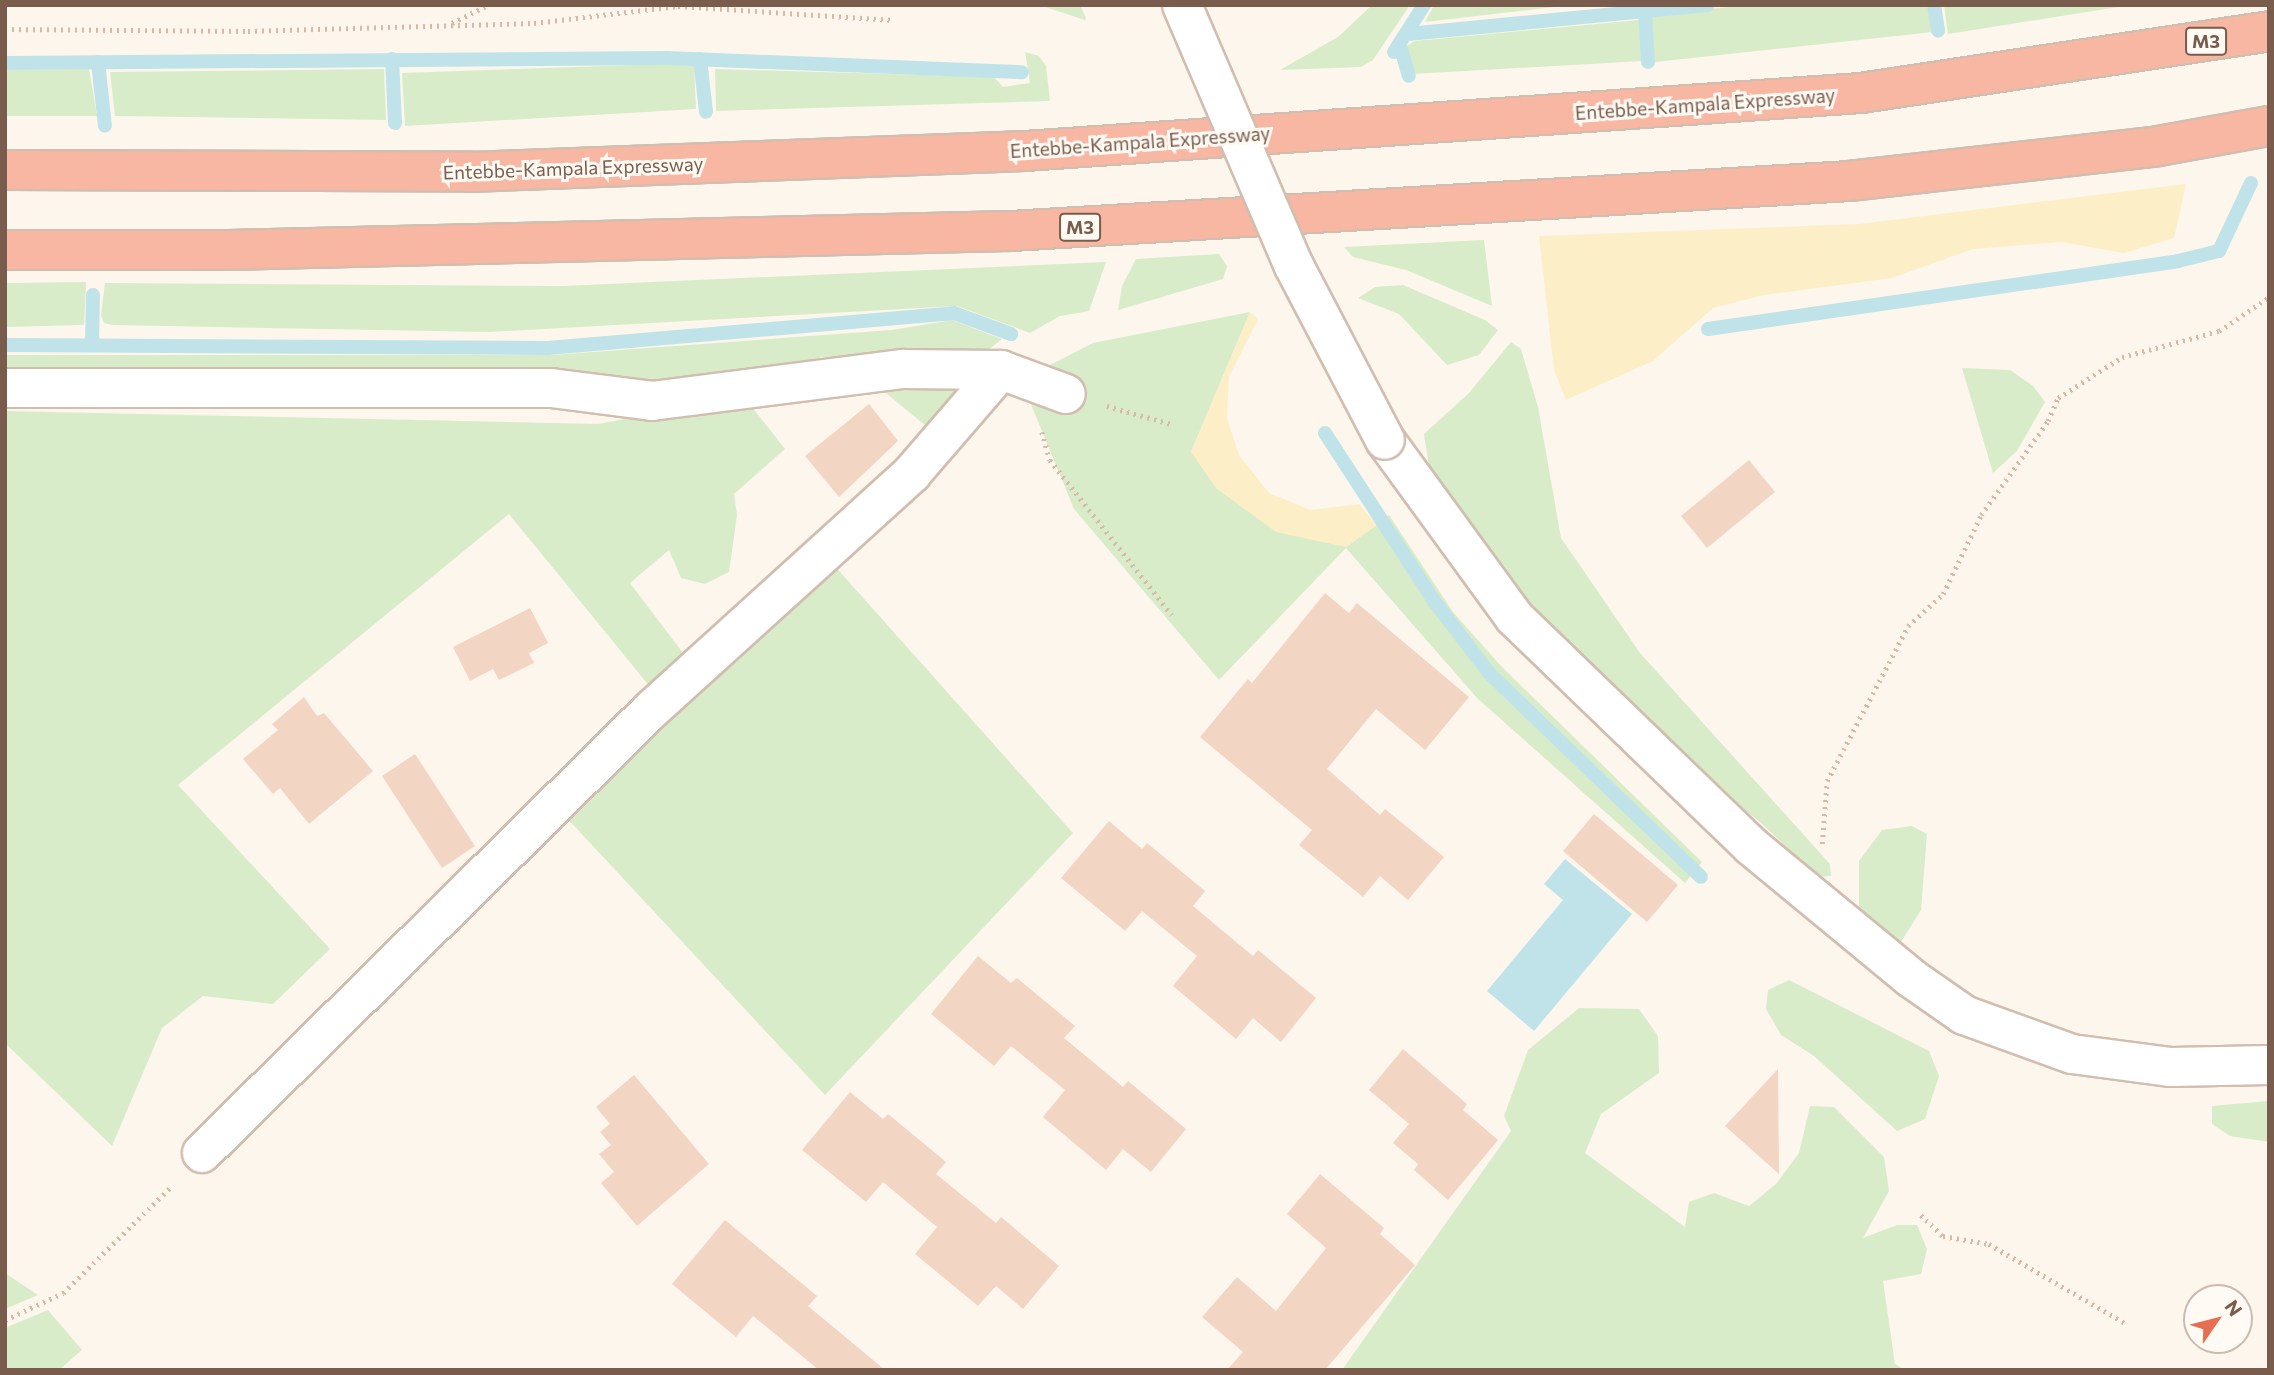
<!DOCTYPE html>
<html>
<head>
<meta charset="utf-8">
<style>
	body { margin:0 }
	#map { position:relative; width:2274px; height:1375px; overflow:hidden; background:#fdf6ec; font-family:Commissioner,sans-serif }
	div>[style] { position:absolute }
	.green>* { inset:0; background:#d8ecc9 }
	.sand>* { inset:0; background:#fcefc7 }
	.water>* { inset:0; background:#bfe3e8 }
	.stream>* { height:14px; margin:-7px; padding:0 7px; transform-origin:7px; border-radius:7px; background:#bfe3e8 }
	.building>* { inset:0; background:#f3d5c3 }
	.path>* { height:4.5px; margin-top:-2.25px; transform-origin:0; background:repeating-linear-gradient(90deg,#d9b8a5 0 2px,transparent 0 7px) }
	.roads { filter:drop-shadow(2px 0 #d1beb0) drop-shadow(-2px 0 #d1beb0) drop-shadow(0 2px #d1beb0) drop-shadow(0 -2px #d1beb0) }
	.street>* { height:38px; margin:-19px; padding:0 19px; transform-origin:19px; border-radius:19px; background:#fff }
	.highway>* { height:38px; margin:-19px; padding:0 19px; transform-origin:19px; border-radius:19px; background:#f7b7a3 }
	.bridges { filter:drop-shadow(2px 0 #d1beb0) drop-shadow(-2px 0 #d1beb0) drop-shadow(0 2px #d1beb0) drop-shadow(0 -2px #d1beb0) }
	.street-bridge>* { height:38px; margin:-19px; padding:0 19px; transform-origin:19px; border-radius:19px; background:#fff }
	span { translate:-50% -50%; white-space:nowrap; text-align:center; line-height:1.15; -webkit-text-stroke:6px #fffaf3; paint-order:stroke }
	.shield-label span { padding:2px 5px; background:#fffaf3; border:2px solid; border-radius:5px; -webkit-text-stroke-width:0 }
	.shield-label { font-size:18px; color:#7a5c4d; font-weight:700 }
	.street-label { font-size:19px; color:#7a5c4d }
	.frame { position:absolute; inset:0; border:7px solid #7a5c4d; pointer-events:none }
	.north { position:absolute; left:2183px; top:1284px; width:70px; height:70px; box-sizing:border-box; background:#fffaf3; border:2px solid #cabbb1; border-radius:50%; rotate:55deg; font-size:19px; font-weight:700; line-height:28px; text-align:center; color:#7a5c4d }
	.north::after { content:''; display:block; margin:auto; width:24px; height:32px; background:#e76f51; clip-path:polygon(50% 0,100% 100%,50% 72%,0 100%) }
</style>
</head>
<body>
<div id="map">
	<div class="green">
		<i style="clip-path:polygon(1039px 5px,1080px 5px,1086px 18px,1085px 20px)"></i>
		<i style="clip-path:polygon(1372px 5px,1410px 5px,1373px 60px,1361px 67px,1280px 70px,1338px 37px)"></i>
		<i style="clip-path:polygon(1434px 5px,1572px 5px,1425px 22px)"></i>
		<i style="clip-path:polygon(1748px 5px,1928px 5px,1933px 32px,1655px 62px,1651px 15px)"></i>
		<i style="clip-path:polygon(1944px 5px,2131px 5px,1948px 34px)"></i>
		<i style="clip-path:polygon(1639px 20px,1642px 61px,1412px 74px,1405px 47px,1415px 41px)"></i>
		<i style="clip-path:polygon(1025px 52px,1039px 56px,1046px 66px,1050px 101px,716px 111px,715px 69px,994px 77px,1003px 87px,1030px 83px)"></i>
		<i style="clip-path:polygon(694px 63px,696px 109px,405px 126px,402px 73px)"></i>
		<i style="clip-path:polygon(89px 69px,97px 116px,5px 116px,5px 70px)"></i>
		<i style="clip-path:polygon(384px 69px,386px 120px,115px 116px,110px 72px)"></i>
		<i style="clip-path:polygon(1484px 240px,1492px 306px,1406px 270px,1353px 257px,1344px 247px)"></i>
		<i style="clip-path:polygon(1219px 254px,1227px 266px,1223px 279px,1118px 310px,1122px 286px,1136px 259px)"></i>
		<i style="clip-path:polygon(1106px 262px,1089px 311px,1060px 316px,1030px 333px,957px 306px,489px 332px,112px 325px,104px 323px,101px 315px,105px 283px,563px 286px)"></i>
		<i style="clip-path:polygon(86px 282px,84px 325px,5px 327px,5px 283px)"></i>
		<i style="clip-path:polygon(1403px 285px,1485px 320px,1498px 330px,1479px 355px,1447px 365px,1399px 314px,1358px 298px,1375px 287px)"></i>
		<i style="clip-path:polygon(1250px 312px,1191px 452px,1346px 547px,1389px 515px,1453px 612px,1501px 666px,1702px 862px,1685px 883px,1477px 698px,1346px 548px,1219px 680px,1074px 509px,1021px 380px,1093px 343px)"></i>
		<i style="clip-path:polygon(952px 320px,1002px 339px,983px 354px,822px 357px,779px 369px,684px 382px,5px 376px,5px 355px,552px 355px,892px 330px)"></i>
		<i style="clip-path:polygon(1511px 342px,1521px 349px,1538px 407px,1561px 538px,1640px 653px,1830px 864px,1831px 876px,1818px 877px,1760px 822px,1652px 737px,1567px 651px,1450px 506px,1429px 466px,1424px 434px,1469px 393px)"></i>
		<i style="clip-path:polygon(1962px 368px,2010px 370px,2033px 386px,2045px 402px,2017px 451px,1993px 473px)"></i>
		<i style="clip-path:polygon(979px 378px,932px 431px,870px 380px)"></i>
		<i style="clip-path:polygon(744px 397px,785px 449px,734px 494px,737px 515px,729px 572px,705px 584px,681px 578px,669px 550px,630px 583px,686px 657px,655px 693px,509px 514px,178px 785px,330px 949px,273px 1004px,203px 996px,162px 1028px,112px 1146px,5px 1043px,5px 411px,598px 424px)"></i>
		<i style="clip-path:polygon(832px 563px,1073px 833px,825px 1095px,564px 815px)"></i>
		<i style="clip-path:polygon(1912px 826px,1927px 834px,1921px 910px,1899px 945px,1859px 917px,1859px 861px,1882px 830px)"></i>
		<i style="clip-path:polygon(1789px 980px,1929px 1051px,1939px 1076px,1925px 1119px,1897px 1131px,1814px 1056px,1781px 1035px,1766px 1009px,1768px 990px)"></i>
		<i style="clip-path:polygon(1579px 1008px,1639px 1009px,1658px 1036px,1659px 1073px,1601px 1114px,1585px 1153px,1685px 1227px,1689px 1202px,1714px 1193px,1749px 1206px,1776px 1184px,1799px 1153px,1810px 1106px,1834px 1107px,1884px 1157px,1889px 1191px,1863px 1238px,1897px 1225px,1917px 1225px,1927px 1249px,1921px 1274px,1883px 1281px,1895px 1364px,1905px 1370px,1342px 1370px,1511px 1131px,1504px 1116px,1528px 1050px)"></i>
		<i style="clip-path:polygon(2269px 1101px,2269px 1142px,2230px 1136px,2212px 1124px,2212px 1106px)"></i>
		<i style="clip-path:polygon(5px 1273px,38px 1295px,5px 1309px)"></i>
		<i style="clip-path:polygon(48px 1310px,82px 1350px,59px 1370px,5px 1370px,5px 1328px)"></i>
	</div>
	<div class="sand">
		<i style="clip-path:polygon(2186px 184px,2174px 238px,2124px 253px,2061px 242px,1973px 249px,1892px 278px,1764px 295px,1713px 308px,1653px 361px,1566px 400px,1554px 370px,1539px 236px,1859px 224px)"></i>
		<i style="clip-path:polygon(1250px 312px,1258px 319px,1229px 377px,1227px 418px,1239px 455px,1269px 493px,1311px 510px,1359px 504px,1377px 525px,1346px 547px,1276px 532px,1216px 488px,1191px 452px)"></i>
	</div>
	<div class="water">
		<i style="clip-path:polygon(1565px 859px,1632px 914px,1534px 1031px,1487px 991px,1563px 900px,1544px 884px)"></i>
	</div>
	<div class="stream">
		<i style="left:1934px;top:5px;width:26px;rotate:81deg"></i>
		<i style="left:1645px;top:11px;width:51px;rotate:86.6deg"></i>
		<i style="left:1408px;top:34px;width:301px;rotate:-5.5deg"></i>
		<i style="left:1400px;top:45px;width:32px;rotate:74deg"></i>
		<i style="left:1394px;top:52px;width:56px;rotate:-57.4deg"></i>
		<i style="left:392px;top:59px;width:64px;rotate:87.3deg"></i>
		<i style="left:700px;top:59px;width:53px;rotate:83.5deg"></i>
		<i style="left:98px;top:62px;width:64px;rotate:83.8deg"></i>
		<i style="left:5px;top:63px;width:662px;rotate:-0.43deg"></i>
		<i style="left:667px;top:58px;width:355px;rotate:2.3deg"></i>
		<i style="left:1708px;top:329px;width:475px;rotate:-8.2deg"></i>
		<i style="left:2178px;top:261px;width:42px;rotate:-13.7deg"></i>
		<i style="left:2219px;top:251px;width:75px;rotate:-64.8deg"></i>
		<i style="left:5px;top:345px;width:543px;rotate:0.32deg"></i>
		<i style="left:548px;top:348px;width:408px;rotate:-4.9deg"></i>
		<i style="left:954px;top:313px;width:61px;rotate:20.2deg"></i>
		<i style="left:92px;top:345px;width:50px;rotate:-88.9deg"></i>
		<i style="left:1325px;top:433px;width:200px;rotate:57deg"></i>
		<i style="left:1434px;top:601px;width:91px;rotate:52.6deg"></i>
		<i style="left:1489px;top:673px;width:294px;rotate:43.9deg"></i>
	</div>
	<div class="building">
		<i style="clip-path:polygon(869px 404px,898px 441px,839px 497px,805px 456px)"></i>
		<i style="clip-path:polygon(1749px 460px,1775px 492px,1707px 548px,1681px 516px)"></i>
		<i style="clip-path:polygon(1325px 593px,1349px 613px,1357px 603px,1469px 697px,1425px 750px,1376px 709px,1327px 769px,1380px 815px,1385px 809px,1444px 857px,1408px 900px,1380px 876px,1363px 897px,1299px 845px,1312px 830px,1200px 737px,1248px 679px,1252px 683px)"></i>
		<i style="clip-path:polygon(530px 608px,548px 643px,529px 653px,534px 663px,499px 680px,493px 669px,470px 681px,453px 647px)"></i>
		<i style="clip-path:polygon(304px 697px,317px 716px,324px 713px,373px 771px,309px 824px,280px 788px,273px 794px,243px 759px,278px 730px,272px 724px)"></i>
		<i style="clip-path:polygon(415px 754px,475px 846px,442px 868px,382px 776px)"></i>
		<i style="clip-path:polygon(1594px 814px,1678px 885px,1647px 922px,1563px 851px)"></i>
		<i style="clip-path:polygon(1109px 821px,1142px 849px,1147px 843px,1205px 891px,1193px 906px,1253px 956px,1258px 950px,1316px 998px,1281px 1042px,1253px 1018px,1236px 1039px,1173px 986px,1197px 956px,1142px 911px,1125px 931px,1061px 878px)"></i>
		<i style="clip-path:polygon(978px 956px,1011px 983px,1017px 978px,1075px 1026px,1064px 1038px,1123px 1087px,1128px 1081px,1186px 1129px,1151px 1172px,1123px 1149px,1106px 1170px,1043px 1117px,1065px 1090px,1011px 1046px,994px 1066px,931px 1014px)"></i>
		<i style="clip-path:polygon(1403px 1049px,1467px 1104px,1463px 1110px,1498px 1140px,1448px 1200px,1414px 1170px,1418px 1164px,1393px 1143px,1409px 1124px,1369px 1090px)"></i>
		<i style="clip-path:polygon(1778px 1069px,1779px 1174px,1725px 1126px)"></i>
		<i style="clip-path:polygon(634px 1075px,709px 1164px,637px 1226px,601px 1183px,614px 1172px,599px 1154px,611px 1145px,600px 1132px,610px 1124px,596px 1107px)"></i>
		<i style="clip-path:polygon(850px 1092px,883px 1119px,888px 1114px,946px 1162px,936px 1174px,996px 1223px,1001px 1217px,1059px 1266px,1023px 1309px,996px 1286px,978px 1306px,915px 1254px,937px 1227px,883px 1182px,866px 1202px,802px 1150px)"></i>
		<i style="clip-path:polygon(1320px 1174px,1384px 1228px,1380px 1234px,1415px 1265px,1325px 1370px,1227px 1370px,1243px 1352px,1202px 1317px,1237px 1277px,1276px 1311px,1326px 1248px,1287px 1214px)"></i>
		<i style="clip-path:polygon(725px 1220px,817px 1296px,808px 1306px,885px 1370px,819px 1370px,753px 1316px,736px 1337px,672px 1284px)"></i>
	</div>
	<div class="path">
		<i style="left:452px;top:23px;width:40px;rotate:-26.6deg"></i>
		<i style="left:5px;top:29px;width:243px;rotate:0.5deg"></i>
		<i style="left:248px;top:31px;width:286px;rotate:-1.6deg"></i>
		<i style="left:534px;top:23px;width:145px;rotate:-6.7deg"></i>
		<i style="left:678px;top:6px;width:216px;rotate:3.7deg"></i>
		<i style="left:1107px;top:406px;width:66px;rotate:15.7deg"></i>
		<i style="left:1042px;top:432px;width:29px;rotate:74deg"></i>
		<i style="left:1050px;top:460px;width:197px;rotate:51.8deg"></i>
		<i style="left:1822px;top:844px;width:63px;rotate:-85.5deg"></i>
		<i style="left:1827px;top:781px;width:175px;rotate:-62.4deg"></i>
		<i style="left:1908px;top:626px;width:47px;rotate:-42.4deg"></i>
		<i style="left:1943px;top:594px;width:88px;rotate:-64.3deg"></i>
		<i style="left:1981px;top:515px;width:115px;rotate:-54.5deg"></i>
		<i style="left:2048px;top:421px;width:25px;rotate:-67deg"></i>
		<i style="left:2058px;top:398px;width:76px;rotate:-32.6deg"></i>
		<i style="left:2122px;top:357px;width:100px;rotate:-15deg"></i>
		<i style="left:2219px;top:331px;width:60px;rotate:-34.2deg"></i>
		<i style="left:1921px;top:1215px;width:30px;rotate:44deg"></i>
		<i style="left:1943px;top:1236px;width:47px;rotate:9.9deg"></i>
		<i style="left:1989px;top:1244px;width:157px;rotate:30.2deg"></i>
		<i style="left:5px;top:1320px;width:64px;rotate:-25deg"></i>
		<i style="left:63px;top:1293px;width:154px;rotate:-44.5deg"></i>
	</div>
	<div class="roads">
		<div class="street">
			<i style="left:5px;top:388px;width:546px"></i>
			<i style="left:551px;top:388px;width:102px;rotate:7.3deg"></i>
			<i style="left:652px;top:401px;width:253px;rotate:-7.3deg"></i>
			<i style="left:903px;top:369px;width:98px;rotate:0.6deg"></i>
			<i style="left:1001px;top:370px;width:69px;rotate:20.3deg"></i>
			<i style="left:1385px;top:440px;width:219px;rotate:53.9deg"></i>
			<i style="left:1514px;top:617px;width:330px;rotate:44deg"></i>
			<i style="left:1751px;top:846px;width:207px;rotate:39.5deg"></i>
			<i style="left:1911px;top:978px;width:65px;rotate:34.9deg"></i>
			<i style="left:1964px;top:1015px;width:115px;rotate:19.9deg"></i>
			<i style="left:2072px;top:1054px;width:100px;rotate:7.5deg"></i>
			<i style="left:2171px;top:1067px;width:98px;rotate:-1.2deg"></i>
			<i style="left:202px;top:1153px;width:631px;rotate:-44.61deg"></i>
			<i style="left:651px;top:710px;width:353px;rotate:-42.2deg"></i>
			<i style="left:912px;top:473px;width:136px;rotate:-49.2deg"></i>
		</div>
		<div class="highway">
			<i style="left:5px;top:170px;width:465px;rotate:0.2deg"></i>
			<i style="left:470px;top:172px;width:555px;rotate:-2.17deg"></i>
			<i style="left:1025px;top:151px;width:838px;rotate:-3.97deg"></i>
			<i style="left:1861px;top:93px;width:413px;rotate:-8.6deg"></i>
			<i style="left:5px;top:250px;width:223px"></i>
			<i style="left:228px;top:250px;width:783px;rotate:-1.39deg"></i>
			<i style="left:1011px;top:231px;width:839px;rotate:-3.41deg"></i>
			<i style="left:1849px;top:181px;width:306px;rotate:-6.4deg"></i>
			<i style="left:2153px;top:147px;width:118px;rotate:-10.3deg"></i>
		</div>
	</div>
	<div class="bridges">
		<div class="street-bridge">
			<i style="left:1182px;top:5px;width:284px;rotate:66.8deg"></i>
			<i style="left:1294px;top:266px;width:196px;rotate:62.4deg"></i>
		</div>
	</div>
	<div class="shield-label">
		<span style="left:2206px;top:41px">M3</span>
		<span style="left:1080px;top:227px">M3</span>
	</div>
	<div class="street-label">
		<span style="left:1705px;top:104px;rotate:-4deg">Entebbe-Kampala Expressway</span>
		<span style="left:1140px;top:142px;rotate:-4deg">Entebbe-Kampala Expressway</span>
		<span style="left:573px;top:168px;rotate:-2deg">Entebbe-Kampala Expressway</span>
	</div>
	<div class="frame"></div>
	<div class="north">N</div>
</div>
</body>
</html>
